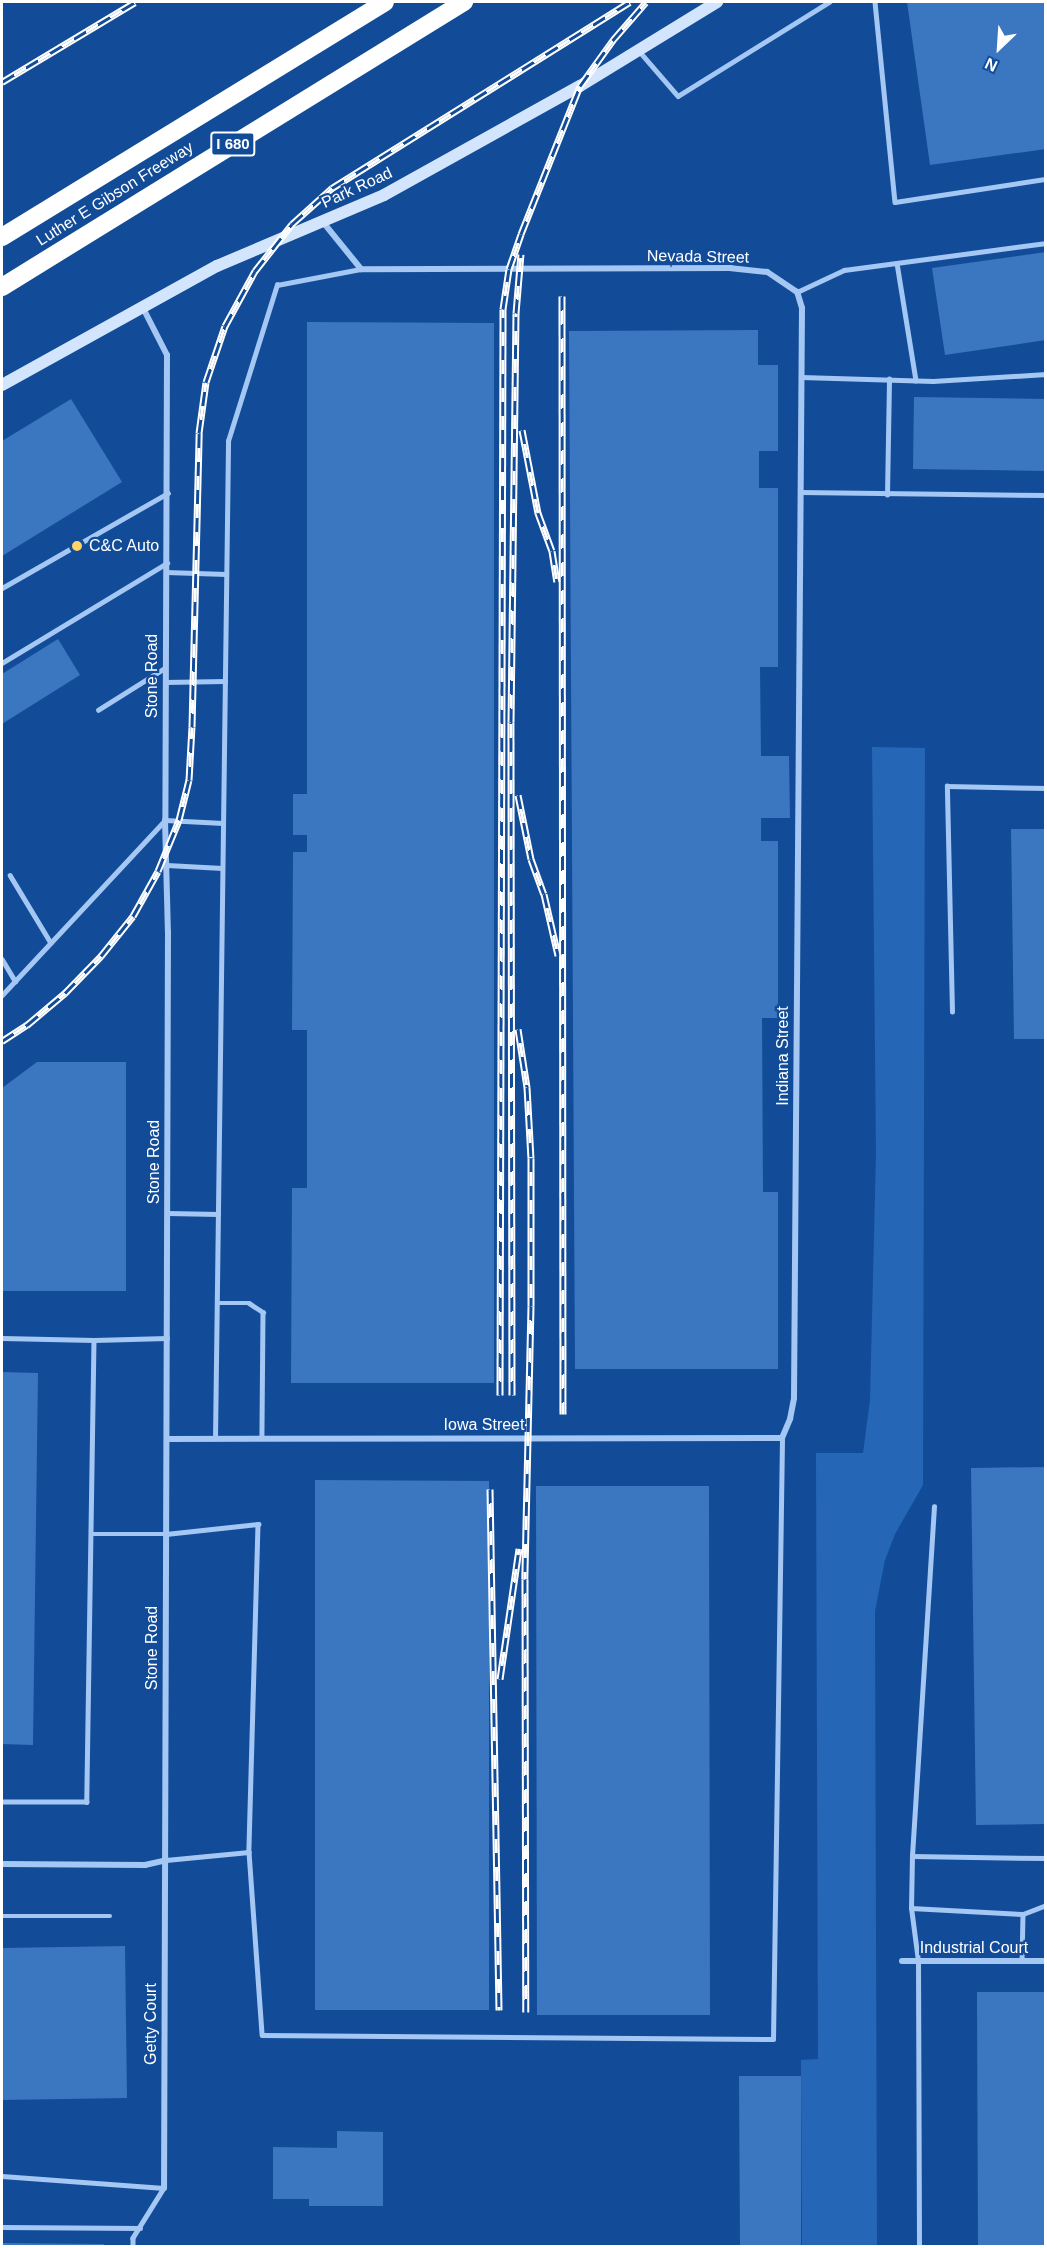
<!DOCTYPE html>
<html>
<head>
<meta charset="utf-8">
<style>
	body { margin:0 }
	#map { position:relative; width:1047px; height:2248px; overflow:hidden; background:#124c98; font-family:Helvetica,sans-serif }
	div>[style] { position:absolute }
	.green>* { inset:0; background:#2566b6 }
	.building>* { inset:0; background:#3b76c0 }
	.lane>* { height:4.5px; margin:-2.25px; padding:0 2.25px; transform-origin:2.25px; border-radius:2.25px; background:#a4c7f3 }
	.street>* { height:6px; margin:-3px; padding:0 3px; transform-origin:3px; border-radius:3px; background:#a4c7f3 }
	.secondary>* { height:12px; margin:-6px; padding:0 6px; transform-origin:6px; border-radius:6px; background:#d3e5fd }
	.highway>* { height:18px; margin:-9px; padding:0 9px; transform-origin:9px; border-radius:9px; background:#fff }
	.rail>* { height:7px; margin-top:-3.5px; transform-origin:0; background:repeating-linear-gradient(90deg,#124c98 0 14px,#fff 0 28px); box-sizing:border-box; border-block:2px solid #fff }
	.dots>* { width:16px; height:16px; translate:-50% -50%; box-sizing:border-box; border:3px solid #124c98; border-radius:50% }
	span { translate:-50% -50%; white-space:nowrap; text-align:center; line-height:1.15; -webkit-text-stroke:4.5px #124c98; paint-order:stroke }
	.shield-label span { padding:2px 4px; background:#124c98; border:2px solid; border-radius:4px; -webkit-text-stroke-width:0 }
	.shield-label { font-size:15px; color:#fff; font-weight:700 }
	.street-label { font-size:16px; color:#fff }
	.poi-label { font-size:16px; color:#fff }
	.left { translate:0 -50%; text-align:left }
	.frame { position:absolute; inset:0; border:3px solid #fff; pointer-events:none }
	.north { position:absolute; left:969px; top:18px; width:60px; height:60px; -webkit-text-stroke:4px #124c98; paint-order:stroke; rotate:205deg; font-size:16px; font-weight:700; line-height:24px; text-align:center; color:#fff }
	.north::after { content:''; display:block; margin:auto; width:21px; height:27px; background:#fff; clip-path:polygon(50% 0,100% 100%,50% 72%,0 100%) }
</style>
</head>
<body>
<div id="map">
	<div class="green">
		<i style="clip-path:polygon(872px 747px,925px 748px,923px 1485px,895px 1534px,885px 1560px,875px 1611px,877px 2246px,802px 2246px,801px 2060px,818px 2059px,816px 1453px,863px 1453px,870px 1400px,876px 1153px)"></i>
	</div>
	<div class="building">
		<i style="clip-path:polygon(907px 2px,1046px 2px,1046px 149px,930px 165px)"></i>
		<i style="clip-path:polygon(1046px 252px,1046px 340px,945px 355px,932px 268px)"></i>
		<i style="clip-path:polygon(307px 322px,494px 323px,494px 1383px,291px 1383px,292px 1188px,307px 1188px,307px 1030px,292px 1030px,293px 852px,307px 852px,307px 835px,293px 835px,293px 794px,307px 794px)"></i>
		<i style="clip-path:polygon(758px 330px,758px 365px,778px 365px,778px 451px,759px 451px,759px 488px,778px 488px,778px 667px,760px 667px,761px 756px,789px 756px,790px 818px,761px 818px,761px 841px,778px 841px,778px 1018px,762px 1018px,763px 1192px,778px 1192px,778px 1369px,575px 1369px,569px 331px)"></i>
		<i style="clip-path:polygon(914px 397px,1046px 399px,1045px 471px,913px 469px)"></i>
		<i style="clip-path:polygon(71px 399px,122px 482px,2px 556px,2px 441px)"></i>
		<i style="clip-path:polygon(58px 639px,80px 675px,2px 724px,2px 674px)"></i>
		<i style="clip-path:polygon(1011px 829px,1046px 829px,1046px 1039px,1014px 1039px)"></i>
		<i style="clip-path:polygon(37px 1062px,126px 1062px,126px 1291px,2px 1291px,2px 1088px)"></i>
		<i style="clip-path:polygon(2px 1372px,38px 1373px,33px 1745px,2px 1744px)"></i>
		<i style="clip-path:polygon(1046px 1467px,1046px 1824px,976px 1825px,971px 1468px)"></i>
		<i style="clip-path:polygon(315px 1480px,489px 1481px,489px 2010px,315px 2010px)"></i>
		<i style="clip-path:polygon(536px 1486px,709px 1486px,710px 2015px,537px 2015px)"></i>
		<i style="clip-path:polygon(125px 1946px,127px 2098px,2px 2100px,2px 1948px)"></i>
		<i style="clip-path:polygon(977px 1992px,1046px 1992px,1046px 2246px,978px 2246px)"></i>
		<i style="clip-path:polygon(739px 2076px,801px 2076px,801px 2246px,740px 2246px)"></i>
		<i style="clip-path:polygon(337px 2131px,383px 2132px,383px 2206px,309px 2206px,309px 2199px,273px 2199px,273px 2147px,337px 2148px)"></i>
		<i style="clip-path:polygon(2px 2243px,104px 2244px,104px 2246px,2px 2246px)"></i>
	</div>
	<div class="lane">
		<i style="left:875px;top:2px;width:201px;rotate:84.3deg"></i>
		<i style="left:895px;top:202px;width:153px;rotate:-8.7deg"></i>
		<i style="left:640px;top:52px;width:58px;rotate:49.2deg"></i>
		<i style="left:678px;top:96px;width:178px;rotate:-31.9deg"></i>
		<i style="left:897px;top:263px;width:119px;rotate:80.8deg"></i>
		<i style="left:797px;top:292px;width:52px;rotate:-25.1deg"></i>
		<i style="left:844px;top:270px;width:204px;rotate:-7.6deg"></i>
		<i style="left:801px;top:377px;width:132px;rotate:1.7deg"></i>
		<i style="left:933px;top:381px;width:113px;rotate:-3.5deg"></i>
		<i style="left:800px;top:492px;width:246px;rotate:0.7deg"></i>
		<i style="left:887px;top:495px;width:116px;rotate:-89deg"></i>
		<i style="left:166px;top:572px;width:60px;rotate:1.9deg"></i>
		<i style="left:2px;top:588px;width:191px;rotate:-29.8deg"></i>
		<i style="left:2px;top:663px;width:193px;rotate:-31.2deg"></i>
		<i style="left:165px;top:682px;width:60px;rotate:-1deg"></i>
		<i style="left:98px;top:710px;width:79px;rotate:-32.1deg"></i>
		<i style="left:167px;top:865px;width:55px;rotate:3.1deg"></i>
		<i style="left:10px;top:875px;width:79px;rotate:58.9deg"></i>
		<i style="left:2px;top:959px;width:26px;rotate:59deg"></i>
		<i style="left:2px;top:995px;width:239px;rotate:-47deg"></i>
		<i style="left:165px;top:820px;width:58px;rotate:3deg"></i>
		<i style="left:952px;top:1012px;width:226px;rotate:-91.3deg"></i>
		<i style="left:947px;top:786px;width:99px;rotate:1.2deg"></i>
		<i style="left:168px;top:1213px;width:50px;rotate:1.1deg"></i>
		<i style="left:217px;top:1303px;width:32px"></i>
		<i style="left:249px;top:1303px;width:17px;rotate:33deg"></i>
		<i style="left:263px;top:1312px;width:126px;rotate:90.5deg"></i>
		<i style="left:2px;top:1338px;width:92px;rotate:1.2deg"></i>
		<i style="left:94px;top:1340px;width:462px;rotate:90.9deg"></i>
		<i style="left:87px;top:1802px;width:85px;rotate:180deg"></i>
		<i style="left:94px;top:1340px;width:73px;rotate:-1.6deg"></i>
		<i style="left:215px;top:1439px;width:998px;rotate:-89.25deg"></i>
		<i style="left:228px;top:441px;width:164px;rotate:-72.6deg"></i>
		<i style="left:277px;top:285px;width:86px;rotate:-10.8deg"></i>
		<i style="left:93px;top:1534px;width:73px"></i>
		<i style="left:166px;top:1534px;width:93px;rotate:-6.2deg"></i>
		<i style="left:258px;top:1524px;width:328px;rotate:91.6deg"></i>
		<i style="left:912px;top:1856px;width:350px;rotate:-86.4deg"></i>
		<i style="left:166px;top:1860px;width:83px;rotate:-5.5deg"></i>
		<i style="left:249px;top:1852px;width:183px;rotate:85.9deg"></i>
		<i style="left:262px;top:2035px;width:511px;rotate:0.45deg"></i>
		<i style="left:773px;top:2039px;width:601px;rotate:-89.14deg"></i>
		<i style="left:911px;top:1908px;width:52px;rotate:-88.9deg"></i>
		<i style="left:912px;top:1856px;width:134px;rotate:0.9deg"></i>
		<i style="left:1023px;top:1914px;width:25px;rotate:-21deg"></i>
		<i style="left:2px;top:1916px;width:108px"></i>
		<i style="left:2px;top:2176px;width:162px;rotate:4.2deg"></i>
		<i style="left:164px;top:2188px;width:59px;rotate:121.8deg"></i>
		<i style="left:133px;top:2238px;width:8px;rotate:90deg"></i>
		<i style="left:2px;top:2227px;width:138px;rotate:0.4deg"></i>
		<i style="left:919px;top:2246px;width:285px;rotate:-90.2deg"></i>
		<i style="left:918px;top:1961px;width:53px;rotate:-97.5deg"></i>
		<i style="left:911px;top:1908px;width:112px;rotate:3.1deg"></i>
		<i style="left:1023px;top:1914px;width:47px;rotate:91.2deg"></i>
	</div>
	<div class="street">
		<i style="left:142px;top:306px;width:55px;rotate:63deg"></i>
		<i style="left:167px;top:355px;width:465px;rotate:90.2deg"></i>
		<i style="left:165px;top:820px;width:112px;rotate:88.5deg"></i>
		<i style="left:168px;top:932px;width:1256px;rotate:90.18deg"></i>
		<i style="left:167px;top:1439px;width:615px;rotate:-0.09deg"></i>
		<i style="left:782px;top:1438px;width:21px;rotate:-67deg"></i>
		<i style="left:790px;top:1419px;width:21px;rotate:-79deg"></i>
		<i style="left:794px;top:1398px;width:1090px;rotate:-89.58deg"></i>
		<i style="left:802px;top:308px;width:17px;rotate:-107deg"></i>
		<i style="left:797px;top:292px;width:36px;rotate:-146deg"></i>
		<i style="left:767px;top:272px;width:36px;rotate:-174deg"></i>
		<i style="left:731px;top:268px;width:370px;rotate:179.8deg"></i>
		<i style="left:361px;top:269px;width:60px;rotate:-129deg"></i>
		<i style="left:2px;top:1864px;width:143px;rotate:0.4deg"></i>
		<i style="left:145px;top:1865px;width:22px;rotate:-13deg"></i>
		<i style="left:902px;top:1961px;width:144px"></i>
	</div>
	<div class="secondary">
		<i style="left:2px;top:385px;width:246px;rotate:-29deg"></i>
		<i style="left:217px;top:266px;width:181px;rotate:-23deg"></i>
		<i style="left:384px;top:195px;width:224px;rotate:-29.1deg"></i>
		<i style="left:580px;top:86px;width:161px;rotate:-31.5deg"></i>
	</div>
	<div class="highway">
		<i style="left:2px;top:237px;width:449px;rotate:-31.5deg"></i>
		<i style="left:2px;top:287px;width:543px;rotate:-31.67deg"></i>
	</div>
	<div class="rail">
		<i style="left:2px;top:82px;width:155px;rotate:-31deg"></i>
		<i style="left:562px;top:296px;width:1118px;rotate:89.95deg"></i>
		<i style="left:522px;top:430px;width:85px;rotate:79.1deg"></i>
		<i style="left:538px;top:513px;width:40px;rotate:69.8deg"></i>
		<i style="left:552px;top:551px;width:31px;rotate:81deg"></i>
		<i style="left:518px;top:795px;width:65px;rotate:78.5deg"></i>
		<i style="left:531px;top:859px;width:37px;rotate:70deg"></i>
		<i style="left:544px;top:894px;width:63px;rotate:77.1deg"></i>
		<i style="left:518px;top:1029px;width:59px;rotate:81.2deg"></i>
		<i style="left:527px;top:1087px;width:71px;rotate:86.8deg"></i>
		<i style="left:531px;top:1158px;width:148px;rotate:90deg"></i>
		<i style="left:531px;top:1306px;width:273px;rotate:91.3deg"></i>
		<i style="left:525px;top:1579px;width:433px;rotate:89.9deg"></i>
		<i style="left:2px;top:1041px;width:30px;rotate:-33deg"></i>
		<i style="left:27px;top:1025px;width:50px;rotate:-40.1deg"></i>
		<i style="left:65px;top:993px;width:52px;rotate:-45.8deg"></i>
		<i style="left:101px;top:956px;width:51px;rotate:-51.3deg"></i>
		<i style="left:133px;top:916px;width:51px;rotate:-60.9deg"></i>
		<i style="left:158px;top:871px;width:55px;rotate:-67.6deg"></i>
		<i style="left:179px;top:820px;width:41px;rotate:-76deg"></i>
		<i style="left:189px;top:780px;width:53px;rotate:-86.8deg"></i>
		<i style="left:192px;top:727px;width:294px;rotate:-88.6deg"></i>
		<i style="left:199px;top:433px;width:51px;rotate:-82.2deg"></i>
		<i style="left:206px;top:382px;width:59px;rotate:-71.3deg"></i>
		<i style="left:225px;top:326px;width:63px;rotate:-61.4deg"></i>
		<i style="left:255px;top:271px;width:60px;rotate:-51.8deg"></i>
		<i style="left:292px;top:224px;width:54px;rotate:-42deg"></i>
		<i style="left:332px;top:188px;width:351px;rotate:-32deg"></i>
		<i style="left:500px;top:1395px;width:1086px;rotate:-89.84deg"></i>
		<i style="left:503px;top:309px;width:40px;rotate:-81.5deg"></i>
		<i style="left:509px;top:269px;width:37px;rotate:-71deg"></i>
		<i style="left:521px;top:234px;width:159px;rotate:-68.3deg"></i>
		<i style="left:580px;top:86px;width:57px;rotate:-54.3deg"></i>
		<i style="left:613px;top:40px;width:50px;rotate:-49deg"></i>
		<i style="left:512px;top:1395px;width:673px;rotate:-90.09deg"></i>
		<i style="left:511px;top:722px;width:409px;rotate:-89.3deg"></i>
		<i style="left:516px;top:313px;width:59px;rotate:-85.2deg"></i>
		<i style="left:490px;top:1489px;width:521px;rotate:89.01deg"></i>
		<i style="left:500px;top:1679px;width:132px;rotate:-81.7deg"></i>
	</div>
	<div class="dots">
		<i style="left:77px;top:546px;background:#ffd366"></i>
	</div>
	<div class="shield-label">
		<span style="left:233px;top:144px">I 680</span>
	</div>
	<div class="street-label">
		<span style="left:357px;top:188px;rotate:-25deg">Park Road</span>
		<span style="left:115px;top:194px;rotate:-32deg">Luther E Gibson Freeway</span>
		<span style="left:698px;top:257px;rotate:1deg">Nevada Street</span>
		<span style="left:152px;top:676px;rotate:-90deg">Stone Road</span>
		<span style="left:783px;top:1056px;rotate:-90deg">Indiana Street</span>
		<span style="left:154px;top:1162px;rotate:-90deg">Stone Road</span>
		<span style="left:484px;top:1425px">Iowa Street</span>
		<span style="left:152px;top:1648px;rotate:-90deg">Stone Road</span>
		<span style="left:974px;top:1948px">Industrial Court</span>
		<span style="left:151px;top:2024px;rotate:-90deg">Getty Court</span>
	</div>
	<div class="poi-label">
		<span class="left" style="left:89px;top:546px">C&amp;C Auto</span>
	</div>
	<div class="frame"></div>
	<div class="north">N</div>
</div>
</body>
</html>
